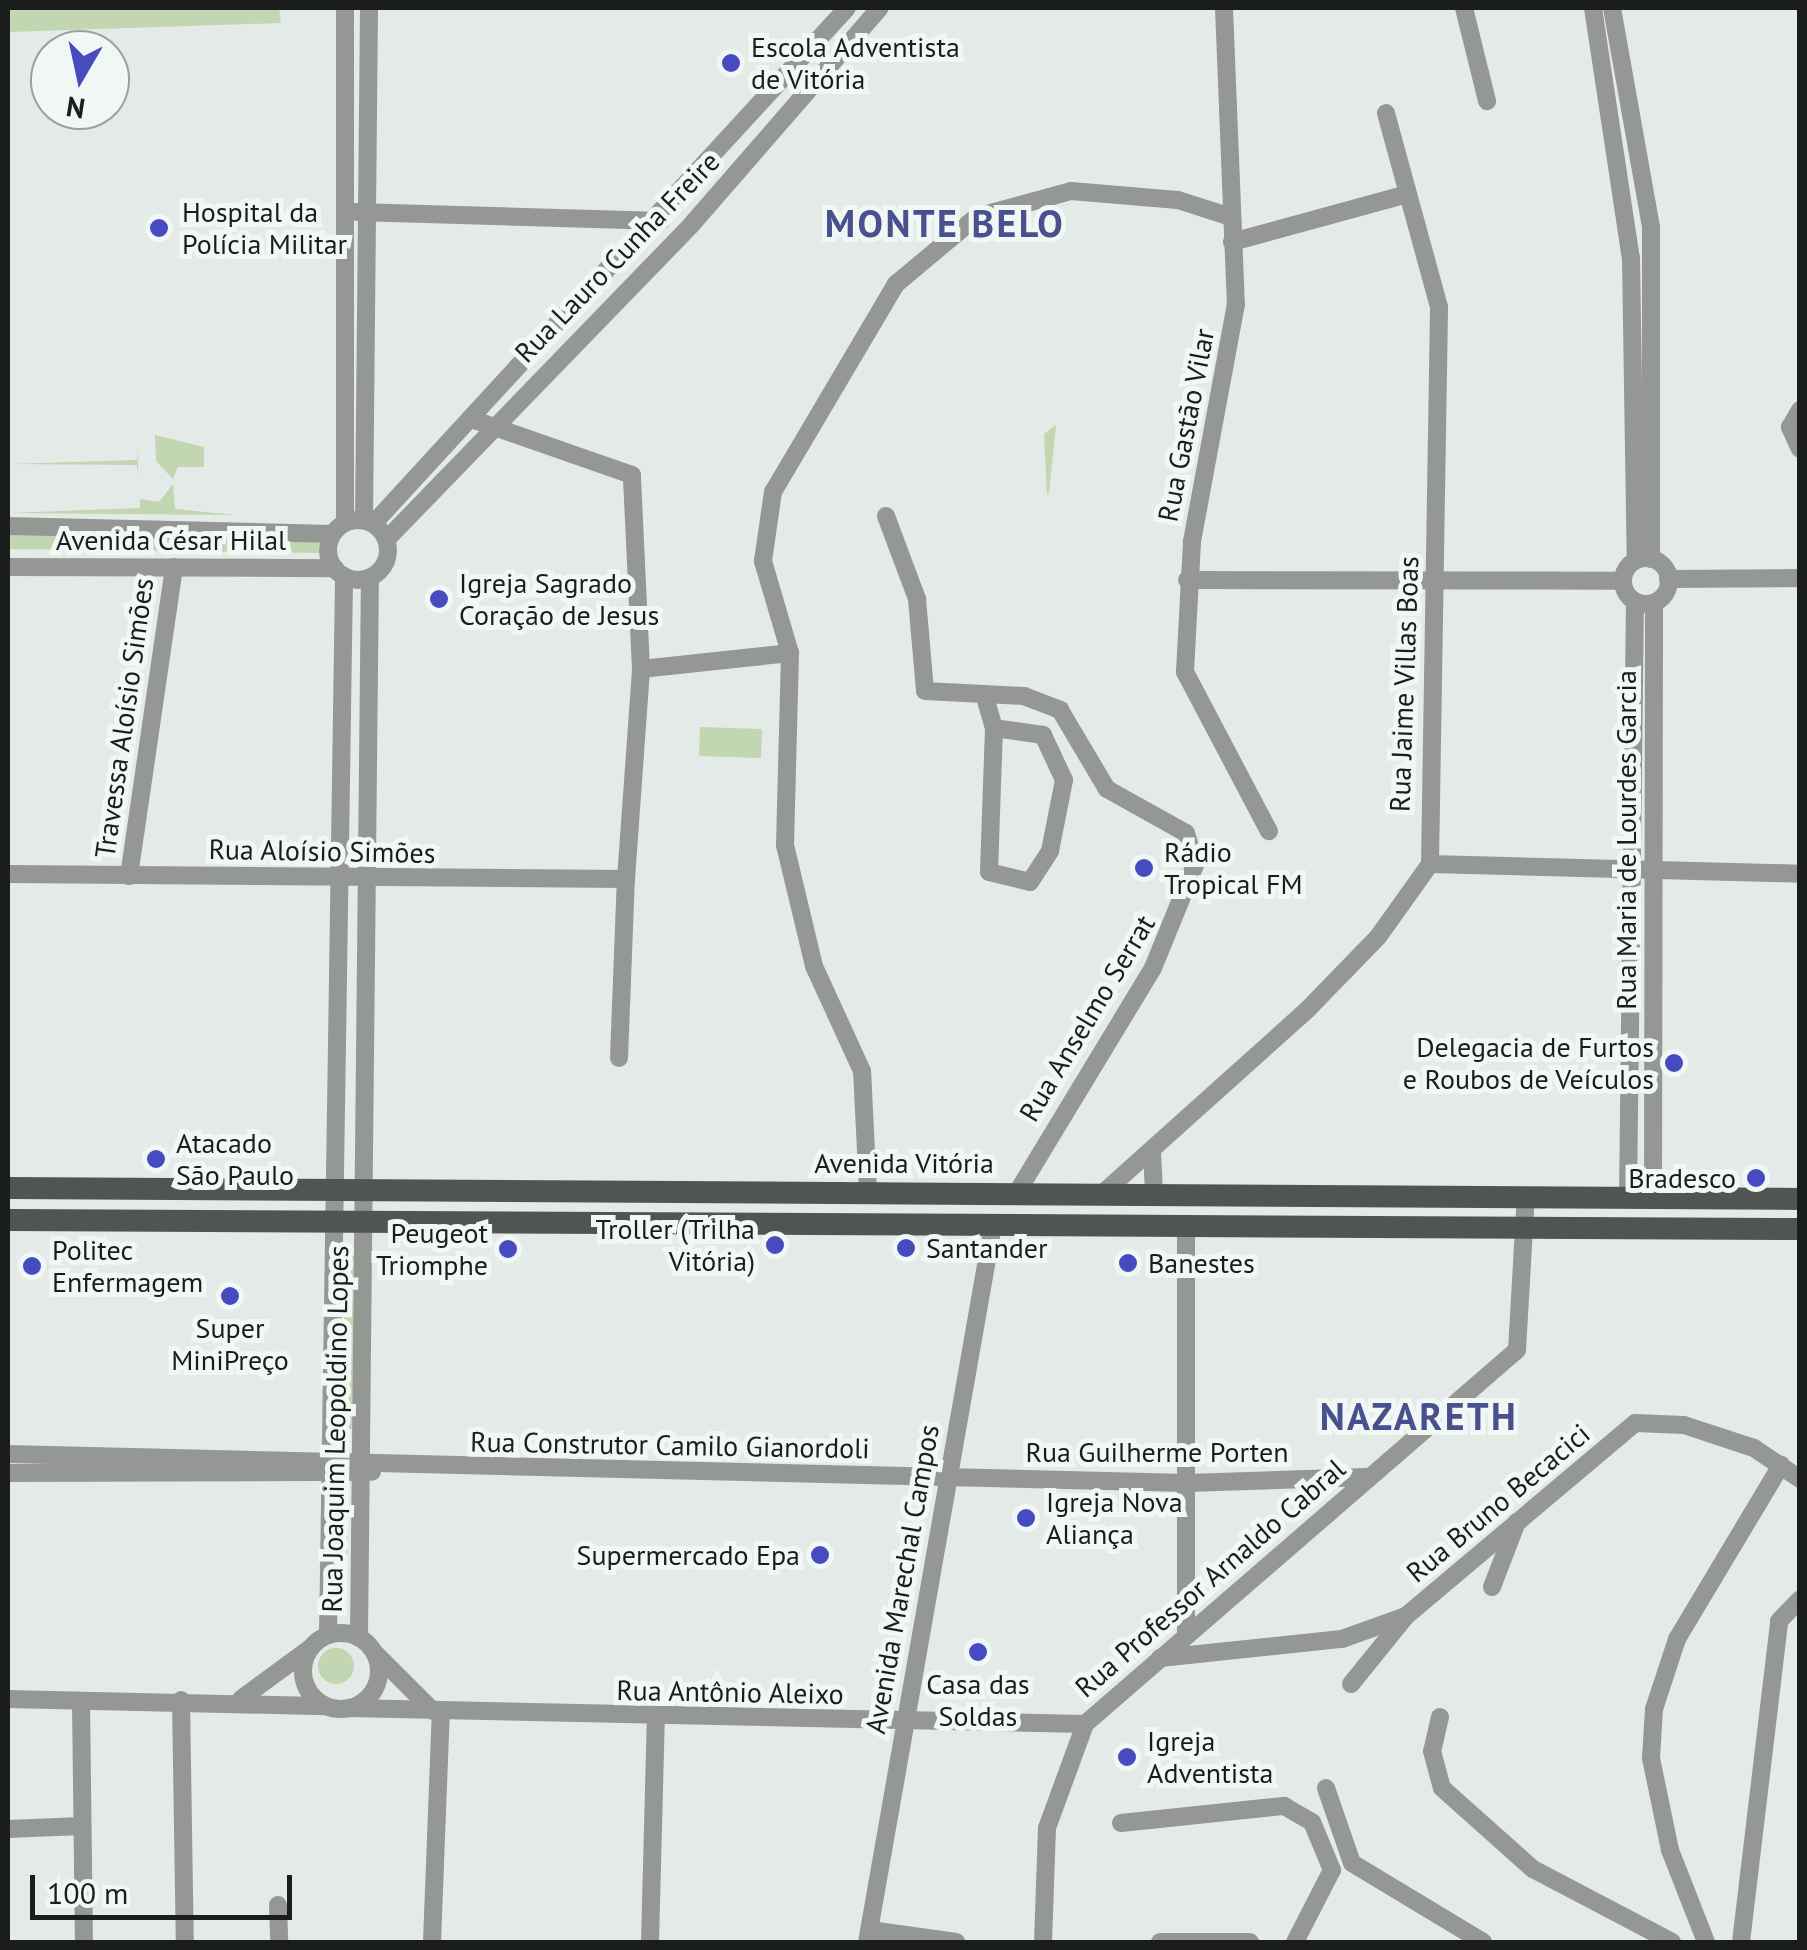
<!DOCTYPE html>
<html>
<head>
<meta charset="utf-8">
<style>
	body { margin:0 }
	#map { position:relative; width:1807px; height:1950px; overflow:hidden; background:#e4eae8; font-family:"PT Sans",sans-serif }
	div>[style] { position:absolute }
	.green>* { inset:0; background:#c1d6b1 }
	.round { border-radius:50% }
	.minor>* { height:18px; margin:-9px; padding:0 9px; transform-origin:9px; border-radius:9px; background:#959795 }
	.minor>.ring { margin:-9px; padding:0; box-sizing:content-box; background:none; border:18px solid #959795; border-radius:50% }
	.major>* { height:22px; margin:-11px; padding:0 11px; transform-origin:11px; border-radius:11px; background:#515552 }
	.dots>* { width:28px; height:28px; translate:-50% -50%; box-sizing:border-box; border:5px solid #f1f7f5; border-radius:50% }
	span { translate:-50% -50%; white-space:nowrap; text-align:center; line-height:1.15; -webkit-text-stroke:10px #f1f7f5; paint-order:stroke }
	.poi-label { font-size:28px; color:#1b1d1d }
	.left { translate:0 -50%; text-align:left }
	.right { translate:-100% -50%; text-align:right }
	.street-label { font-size:28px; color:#1b1d1d }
	.district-label { font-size:38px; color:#48518e; font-weight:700; letter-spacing:2.5px }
	.frame { position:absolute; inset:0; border:10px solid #1b1d1d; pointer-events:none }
	.north { position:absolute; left:30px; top:30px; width:100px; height:100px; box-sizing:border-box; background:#f1f7f5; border:2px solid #9ba09f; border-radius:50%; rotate:189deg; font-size:28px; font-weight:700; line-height:40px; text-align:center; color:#1b1d1d }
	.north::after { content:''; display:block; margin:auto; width:35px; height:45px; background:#464bc0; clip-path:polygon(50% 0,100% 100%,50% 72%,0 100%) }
	.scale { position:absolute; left:30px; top:1875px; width:262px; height:45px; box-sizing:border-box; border:5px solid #1b1d1d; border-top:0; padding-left:12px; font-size:30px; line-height:35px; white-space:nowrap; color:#1b1d1d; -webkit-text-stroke:8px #f1f7f5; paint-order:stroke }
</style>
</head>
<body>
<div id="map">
	<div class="green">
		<i style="clip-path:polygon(8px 8px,279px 8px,281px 23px,8px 32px)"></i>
		<i style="clip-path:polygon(1056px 425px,1049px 493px,1047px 495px,1044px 434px)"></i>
		<i style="clip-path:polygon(155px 435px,204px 447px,204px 467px,178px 467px,173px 479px,156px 461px)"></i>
		<i style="clip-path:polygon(138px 448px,138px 477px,137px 465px,8px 464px,137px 460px)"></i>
		<i style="clip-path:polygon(173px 484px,175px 509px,236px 515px,8px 513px,140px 508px,140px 499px,159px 502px)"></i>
		<i style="clip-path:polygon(8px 535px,319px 539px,319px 553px,8px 549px)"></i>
		<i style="clip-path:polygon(700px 727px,762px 729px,761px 758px,699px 756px)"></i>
		<i style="clip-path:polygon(354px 1255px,354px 1429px,344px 1429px,344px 1256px)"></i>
		<i style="clip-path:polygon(339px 1484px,348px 1484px,347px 1612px,339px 1611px)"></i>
		<i class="round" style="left:318px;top:1648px;width:36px;height:36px"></i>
	</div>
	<div class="minor">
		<i style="left:1224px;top:8px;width:296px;rotate:87.7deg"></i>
		<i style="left:1236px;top:304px;width:242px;rotate:100.5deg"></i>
		<i style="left:1192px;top:542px;width:130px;rotate:93.1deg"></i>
		<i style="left:1185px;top:672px;width:180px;rotate:62.2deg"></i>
		<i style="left:1464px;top:8px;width:96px;rotate:76.1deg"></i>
		<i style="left:1593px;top:8px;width:253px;rotate:81.4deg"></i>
		<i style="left:1631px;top:258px;width:302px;rotate:89.1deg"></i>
		<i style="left:1612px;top:8px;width:223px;rotate:79.9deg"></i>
		<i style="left:1651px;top:228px;width:331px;rotate:90deg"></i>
		<i style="left:357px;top:212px;width:304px;rotate:1.7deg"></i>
		<i style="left:1232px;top:242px;width:182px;rotate:-15.3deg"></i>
		<i style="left:1800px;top:410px;width:20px;rotate:120deg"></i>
		<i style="left:1790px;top:427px;width:24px;rotate:66deg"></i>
		<i style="left:886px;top:516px;width:89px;rotate:69.5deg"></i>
		<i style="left:917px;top:599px;width:92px;rotate:85deg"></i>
		<i style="left:925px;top:691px;width:99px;rotate:2.9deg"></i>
		<i style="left:1024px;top:696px;width:39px;rotate:21deg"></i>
		<i style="left:1060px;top:710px;width:92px;rotate:59.3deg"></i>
		<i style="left:1107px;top:789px;width:90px;rotate:29.1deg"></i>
		<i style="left:1186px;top:833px;width:33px;rotate:74deg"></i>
		<i style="left:1195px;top:865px;width:111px;rotate:112.2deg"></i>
		<i style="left:1153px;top:968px;width:263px;rotate:121.2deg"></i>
		<i class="ring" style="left:328px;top:520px;width:42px;height:42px"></i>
		<i style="left:364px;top:520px;width:512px;rotate:-89.44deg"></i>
		<i style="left:345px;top:522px;width:514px;rotate:-90deg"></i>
		<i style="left:374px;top:523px;width:699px;rotate:-47.43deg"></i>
		<i style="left:8px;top:526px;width:324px;rotate:1.4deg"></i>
		<i style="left:387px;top:539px;width:438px;rotate:-45.9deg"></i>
		<i style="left:692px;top:224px;width:286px;rotate:-49deg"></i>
		<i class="ring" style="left:1623px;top:558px;width:28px;height:28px"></i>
		<i style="left:8px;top:567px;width:327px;rotate:0.2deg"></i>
		<i style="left:1668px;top:579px;width:132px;rotate:-0.4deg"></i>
		<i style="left:1187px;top:580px;width:435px;rotate:0.1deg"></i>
		<i style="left:641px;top:669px;width:150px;rotate:-6.1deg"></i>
		<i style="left:985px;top:697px;width:32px;rotate:74deg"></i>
		<i style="left:994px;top:728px;width:144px;rotate:92deg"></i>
		<i style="left:989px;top:872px;width:42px;rotate:13.7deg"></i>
		<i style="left:1030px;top:882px;width:37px;rotate:-57deg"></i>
		<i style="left:1050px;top:851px;width:72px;rotate:-78.8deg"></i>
		<i style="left:1064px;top:780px;width:50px;rotate:-115deg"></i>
		<i style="left:1043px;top:735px;width:49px;rotate:-171.9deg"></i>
		<i style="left:1430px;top:864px;width:370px;rotate:1.5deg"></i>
		<i style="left:8px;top:874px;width:618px;rotate:0.46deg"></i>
		<i style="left:626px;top:879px;width:211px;rotate:-85.9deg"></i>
		<i style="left:641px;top:669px;width:194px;rotate:-92.7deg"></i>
		<i style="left:632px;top:475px;width:170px;rotate:-160.8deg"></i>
		<i style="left:129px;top:876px;width:312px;rotate:-81.7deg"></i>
		<i style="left:619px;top:1058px;width:179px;rotate:-87.8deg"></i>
		<i style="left:1152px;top:1151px;width:43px;rotate:87.3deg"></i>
		<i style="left:868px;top:1192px;width:121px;rotate:-92.8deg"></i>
		<i style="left:862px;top:1071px;width:115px;rotate:-114.6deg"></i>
		<i style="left:814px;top:966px;width:124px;rotate:-103.5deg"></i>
		<i style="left:785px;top:845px;width:192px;rotate:-88.5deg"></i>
		<i style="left:790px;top:653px;width:96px;rotate:-106.4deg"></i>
		<i style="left:763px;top:561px;width:70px;rotate:-81.8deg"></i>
		<i style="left:773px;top:492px;width:242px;rotate:-59.4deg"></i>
		<i style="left:896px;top:284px;width:104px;rotate:-39.9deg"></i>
		<i style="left:976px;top:217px;width:98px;rotate:-15.3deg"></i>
		<i style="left:1071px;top:191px;width:107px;rotate:4.8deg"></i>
		<i style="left:1178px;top:200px;width:52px;rotate:17.7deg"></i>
		<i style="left:1102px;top:1194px;width:277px;rotate:-41.9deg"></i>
		<i style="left:1308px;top:1009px;width:100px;rotate:-45.8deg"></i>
		<i style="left:1378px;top:937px;width:90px;rotate:-54.5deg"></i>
		<i style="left:1430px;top:864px;width:557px;rotate:-89.07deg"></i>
		<i style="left:1439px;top:307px;width:201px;rotate:-105.3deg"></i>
		<i style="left:1628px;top:1198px;width:596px;rotate:-89.33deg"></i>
		<i style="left:1653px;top:1198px;width:595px;rotate:-89.9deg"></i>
		<i style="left:1186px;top:1226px;width:408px;rotate:90deg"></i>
		<i style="left:8px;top:1454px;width:1179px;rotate:1.41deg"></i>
		<i style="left:1187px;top:1483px;width:180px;rotate:-1.9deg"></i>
		<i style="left:8px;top:1473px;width:364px;rotate:-0.2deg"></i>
		<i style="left:1492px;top:1587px;width:70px;rotate:-69deg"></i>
		<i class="ring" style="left:303px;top:1633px;width:58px;height:58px"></i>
		<i style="left:328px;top:1635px;width:1059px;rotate:-89.13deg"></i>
		<i style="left:359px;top:1638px;width:1060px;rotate:-89.41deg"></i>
		<i style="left:377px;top:1655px;width:79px;rotate:45deg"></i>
		<i style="left:1160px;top:1658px;width:183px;rotate:-6deg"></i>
		<i style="left:1342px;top:1639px;width:68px;rotate:-19.8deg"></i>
		<i style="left:1351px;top:1684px;width:87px;rotate:-51deg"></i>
		<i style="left:1406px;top:1616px;width:299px;rotate:-40.1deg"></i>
		<i style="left:1635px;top:1423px;width:49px;rotate:2.3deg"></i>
		<i style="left:1684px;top:1425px;width:74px;rotate:18.2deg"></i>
		<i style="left:1754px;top:1448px;width:55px;rotate:34deg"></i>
		<i style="left:8px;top:1699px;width:318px;rotate:1.3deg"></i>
		<i style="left:241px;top:1699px;width:84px;rotate:-36.3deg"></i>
		<i style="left:181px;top:1700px;width:242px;rotate:89.1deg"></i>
		<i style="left:81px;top:1701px;width:241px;rotate:89.3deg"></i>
		<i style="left:348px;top:1708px;width:737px;rotate:1.24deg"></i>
		<i style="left:1440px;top:1717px;width:35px;rotate:103deg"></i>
		<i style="left:1432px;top:1751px;width:38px;rotate:75deg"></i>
		<i style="left:1442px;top:1788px;width:122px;rotate:41.7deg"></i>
		<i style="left:1533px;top:1869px;width:157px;rotate:27.7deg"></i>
		<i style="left:1326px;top:1788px;width:79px;rotate:70.9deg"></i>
		<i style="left:1352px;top:1863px;width:153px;rotate:31.1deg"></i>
		<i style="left:1121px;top:1823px;width:164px;rotate:-6deg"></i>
		<i style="left:1284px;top:1806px;width:32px;rotate:30deg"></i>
		<i style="left:1312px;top:1822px;width:52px;rotate:67.4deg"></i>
		<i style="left:8px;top:1829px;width:74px;rotate:-2.3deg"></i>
		<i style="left:278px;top:1905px;width:37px;rotate:88deg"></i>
		<i style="left:870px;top:1930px;width:87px;rotate:7.9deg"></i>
		<i style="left:432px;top:1942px;width:231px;rotate:-87.8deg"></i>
		<i style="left:650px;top:1942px;width:224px;rotate:-88.5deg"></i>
		<i style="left:867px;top:1942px;width:728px;rotate:-80.03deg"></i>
		<i style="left:1043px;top:1942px;width:114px;rotate:-88deg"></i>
		<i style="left:1047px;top:1828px;width:111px;rotate:-69.9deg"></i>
		<i style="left:1085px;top:1724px;width:571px;rotate:-40.88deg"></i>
		<i style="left:1517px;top:1350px;width:154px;rotate:-86.7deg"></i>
		<i style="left:1160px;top:1942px;width:90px"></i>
		<i style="left:1295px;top:1942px;width:81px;rotate:-62.8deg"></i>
		<i style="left:1706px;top:1942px;width:99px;rotate:-111.4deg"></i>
		<i style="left:1670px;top:1850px;width:94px;rotate:-101.7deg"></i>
		<i style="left:1651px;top:1758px;width:49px;rotate:-86.5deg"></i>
		<i style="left:1654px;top:1709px;width:74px;rotate:-71.8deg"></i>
		<i style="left:1677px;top:1639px;width:203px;rotate:-59.1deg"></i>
		<i style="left:1741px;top:1942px;width:323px;rotate:-83.2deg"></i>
		<i style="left:1779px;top:1621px;width:30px;rotate:-46deg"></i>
	</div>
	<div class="major">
		<i style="left:8px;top:1188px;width:1792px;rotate:0.35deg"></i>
		<i style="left:8px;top:1220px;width:1792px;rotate:0.29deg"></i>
	</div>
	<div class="dots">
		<i style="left:731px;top:63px;background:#464bc0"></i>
		<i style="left:159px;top:228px;background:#464bc0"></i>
		<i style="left:439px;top:599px;background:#464bc0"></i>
		<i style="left:1144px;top:868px;background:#464bc0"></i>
		<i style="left:1674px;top:1063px;background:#464bc0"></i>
		<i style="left:156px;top:1159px;background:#464bc0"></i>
		<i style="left:1756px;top:1178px;background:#464bc0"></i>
		<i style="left:775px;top:1245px;background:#464bc0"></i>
		<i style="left:906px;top:1248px;background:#464bc0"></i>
		<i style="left:508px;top:1249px;background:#464bc0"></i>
		<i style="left:1128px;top:1263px;background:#464bc0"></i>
		<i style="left:32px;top:1266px;background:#464bc0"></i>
		<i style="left:230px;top:1296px;background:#464bc0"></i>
		<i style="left:1026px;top:1518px;background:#464bc0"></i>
		<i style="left:820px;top:1555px;background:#464bc0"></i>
		<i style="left:978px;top:1652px;background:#464bc0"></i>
		<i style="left:1127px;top:1757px;background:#464bc0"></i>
	</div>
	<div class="poi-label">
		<span class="left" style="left:751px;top:63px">Escola Adventista<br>de Vitória</span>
		<span class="left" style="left:182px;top:228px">Hospital da<br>Polícia Militar</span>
		<span class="left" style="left:459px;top:599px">Igreja Sagrado<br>Coração de Jesus</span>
		<span class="left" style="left:1164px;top:868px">Rádio<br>Tropical FM</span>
		<span class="right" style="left:1654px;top:1063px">Delegacia de Furtos<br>e Roubos de Veículos</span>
		<span class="left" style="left:176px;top:1159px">Atacado<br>São Paulo</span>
		<span class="right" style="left:1736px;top:1178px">Bradesco</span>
		<span class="right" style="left:755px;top:1245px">Troller (Trilha<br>Vitória)</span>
		<span class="right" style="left:488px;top:1249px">Peugeot<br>Triomphe</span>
		<span class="left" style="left:926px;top:1248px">Santander</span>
		<span class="left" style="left:52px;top:1266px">Politec<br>Enfermagem</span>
		<span class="left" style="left:1148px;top:1263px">Banestes</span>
		<span style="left:230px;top:1344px">Super<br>MiniPreço</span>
		<span class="left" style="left:1046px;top:1518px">Igreja Nova<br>Aliança</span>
		<span class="right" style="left:800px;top:1555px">Supermercado Epa</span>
		<span style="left:978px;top:1700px">Casa das<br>Soldas</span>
		<span class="left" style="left:1147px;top:1757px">Igreja<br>Adventista</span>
	</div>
	<div class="street-label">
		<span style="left:617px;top:257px;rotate:-46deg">Rua Lauro Cunha Freire</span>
		<span style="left:1186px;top:425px;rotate:-79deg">Rua Gastão Vilar</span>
		<span style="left:171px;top:540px">Avenida César Hilal</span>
		<span style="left:1404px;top:684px;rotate:-88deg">Rua Jaime Villas Boas</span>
		<span style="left:124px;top:718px;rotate:-82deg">Travessa Aloísio Simões</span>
		<span style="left:1626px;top:840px;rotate:-90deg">Rua Maria de Lourdes Garcia</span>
		<span style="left:322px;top:851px;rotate:1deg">Rua Aloísio Simões</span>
		<span style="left:1087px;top:1018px;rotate:-59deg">Rua Anselmo Serrat</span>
		<span style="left:904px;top:1163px">Avenida Vitória</span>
		<span style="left:335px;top:1429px;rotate:-89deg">Rua Joaquim Leopoldino Lopes</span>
		<span style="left:670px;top:1445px;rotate:1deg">Rua Construtor Camilo Gianordoli</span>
		<span style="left:1157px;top:1452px">Rua Guilherme Porten</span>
		<span style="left:1498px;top:1503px;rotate:-40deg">Rua Bruno Becacici</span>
		<span style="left:1210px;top:1578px;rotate:-41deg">Rua Professor Arnaldo Cabral</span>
		<span style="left:902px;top:1579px;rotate:-80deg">Avenida Marechal Campos</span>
		<span style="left:730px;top:1692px;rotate:1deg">Rua Antônio Aleixo</span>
	</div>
	<div class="district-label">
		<span style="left:945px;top:223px">MONTE BELO</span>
		<span style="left:1419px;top:1416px">NAZARETH</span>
	</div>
	<div class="frame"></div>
	<div class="north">N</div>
	<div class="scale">100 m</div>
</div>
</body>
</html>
